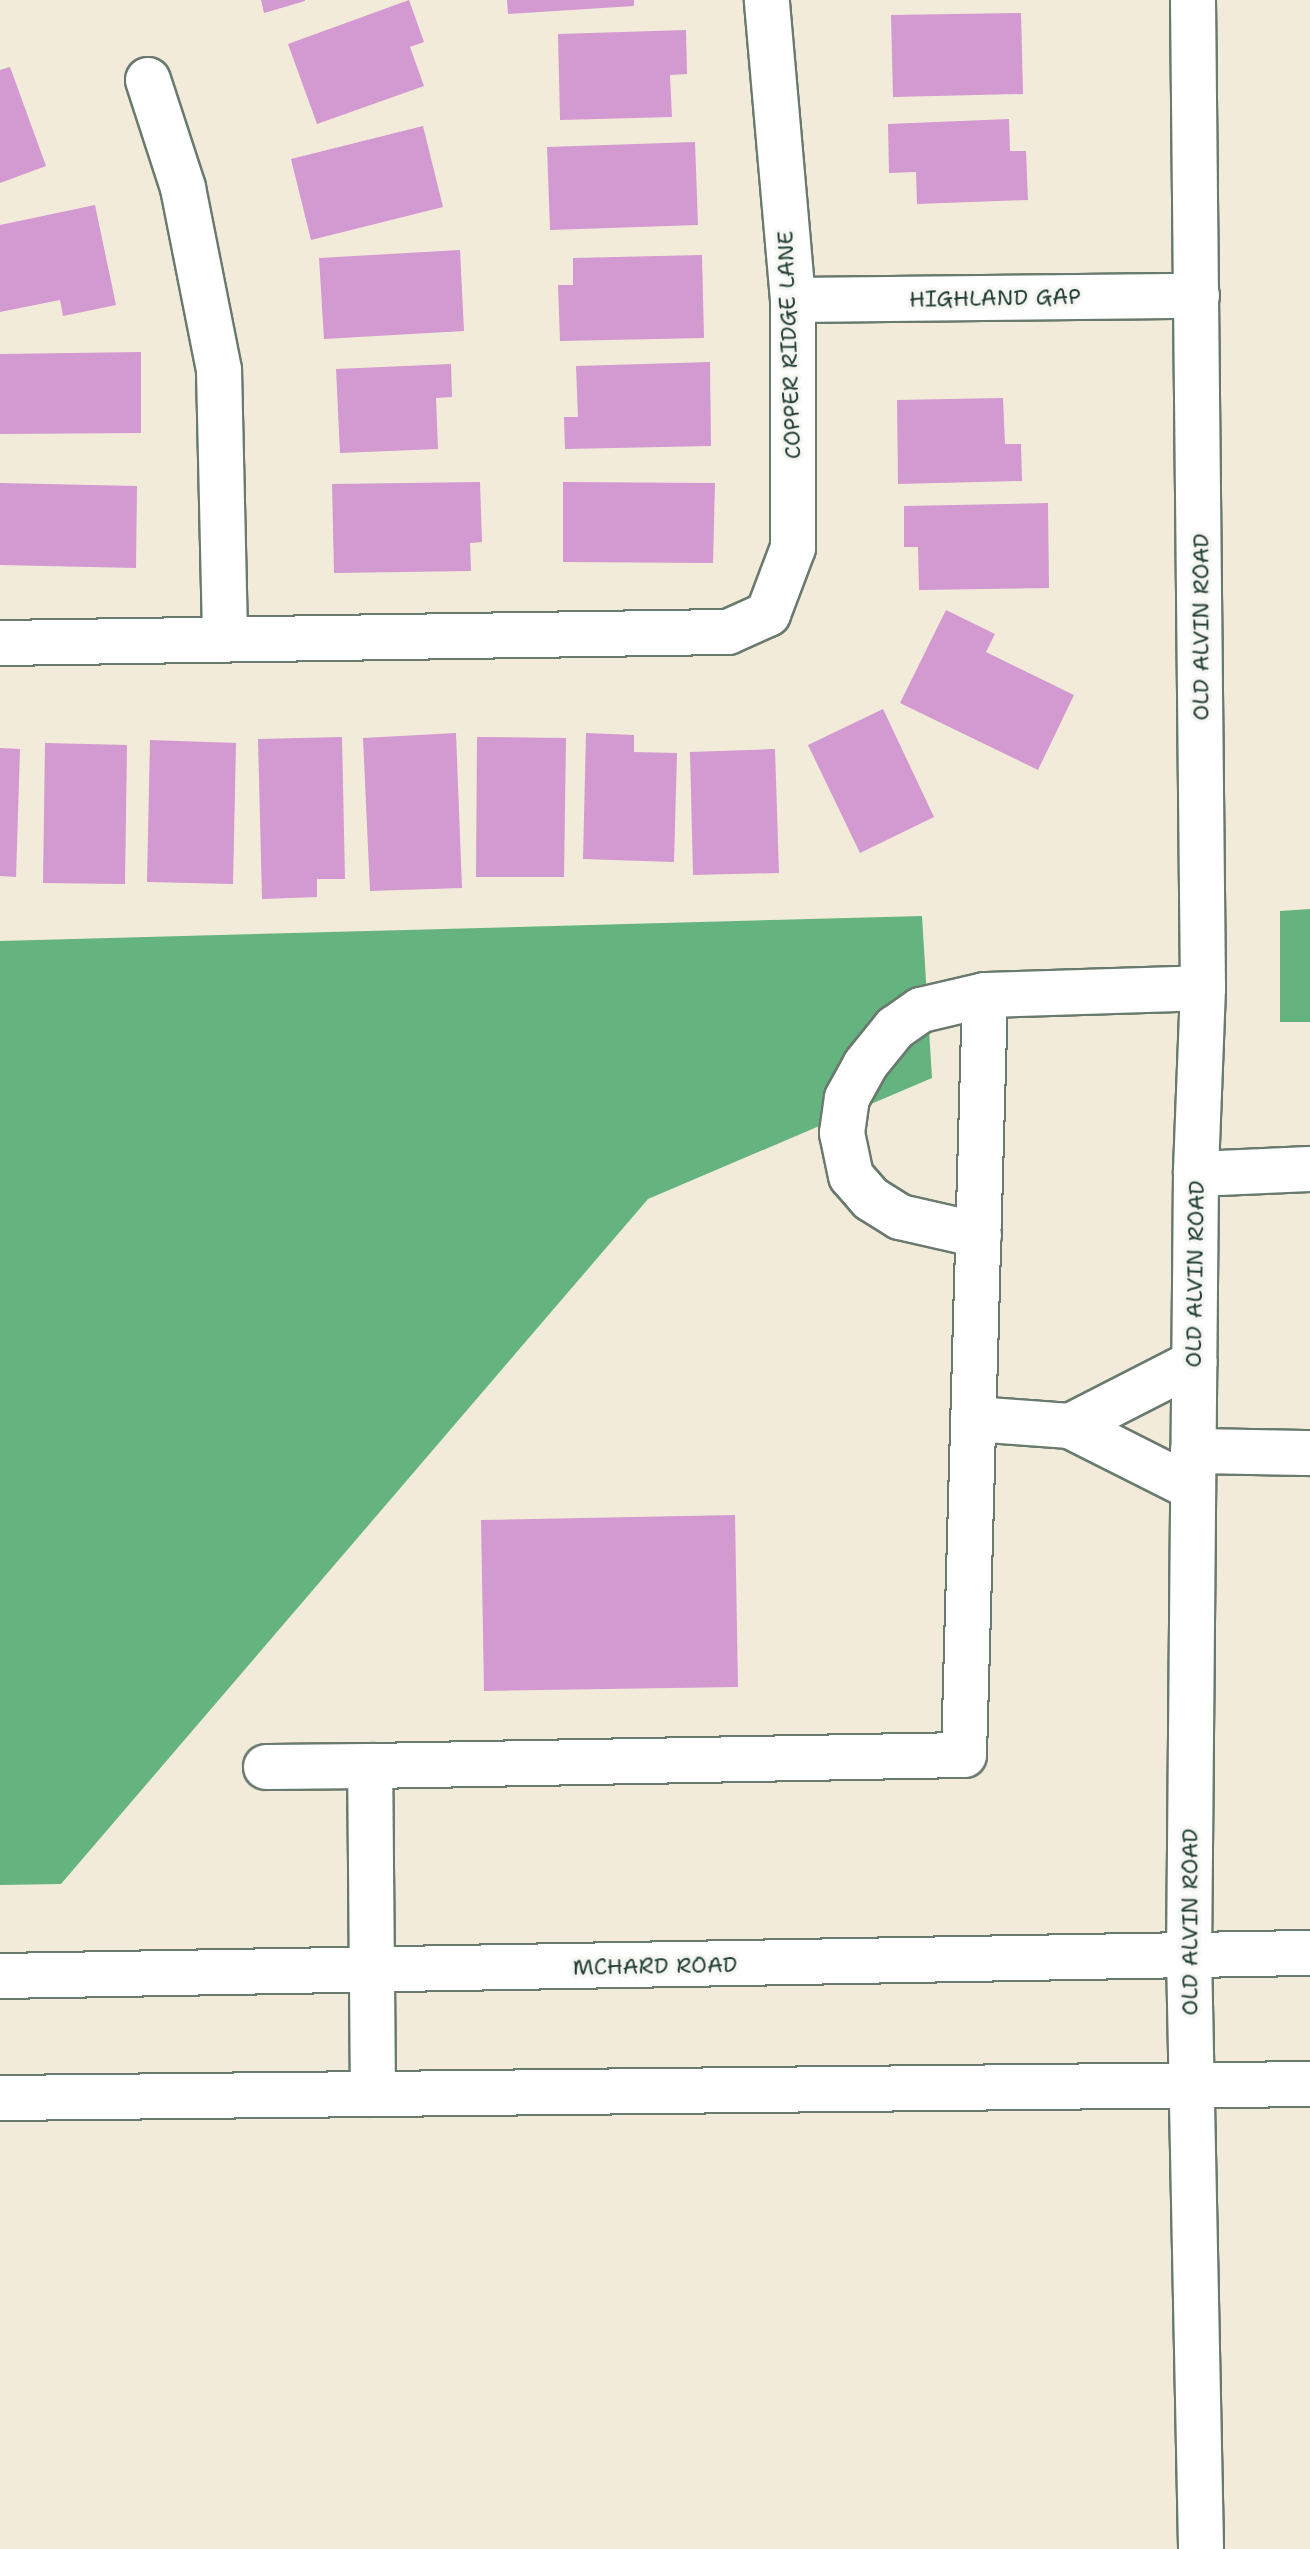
<!DOCTYPE html>
<html>
<head>
<meta charset="utf-8">
<style>
	body { margin:0 }
	#map { position:relative; width:1310px; height:2549px; overflow:hidden; background:#f2ebd9; font-family:"Shantell Sans",sans-serif }
	div>[style] { position:absolute }
	.forest>* { inset:0; background:#65b47f }
	.building>* { inset:0; background:#d399d1 }
	.roads { filter:drop-shadow(2px 0 #697a6e) drop-shadow(-2px 0 #697a6e) drop-shadow(0 2px #697a6e) drop-shadow(0 -2px #697a6e) }
	.minor>* { height:44px; margin:-22px; padding:0 22px; transform-origin:22px; border-radius:22px; background:#fff }
	.major>* { height:44px; margin:-22px; padding:0 22px; transform-origin:22px; border-radius:22px; background:#fff }
	span { translate:-50% -50%; white-space:nowrap; text-align:center; line-height:1.15; -webkit-text-stroke:7px #f6f6f2; paint-order:stroke }
	.street-label { font-size:22px; color:#1f3d34 }
</style>
</head>
<body>
<div id="map">
	<div class="forest">
		<i style="clip-path:polygon(1310px 909px,1310px 1022px,1280px 1022px,1280px 911px)"></i>
		<i style="clip-path:polygon(922px 916px,932px 1078px,648px 1199px,61px 1884px,0 1885px,0 941px)"></i>
	</div>
	<div class="building">
		<i style="clip-path:polygon(261px 0,305px 0,305px 1px,264px 13px)"></i>
		<i style="clip-path:polygon(409px 0,424px 42px,410px 47px,424px 86px,317px 124px,288px 44px)"></i>
		<i style="clip-path:polygon(507px 0,634px 0,634px 6px,508px 14px)"></i>
		<i style="clip-path:polygon(1021px 13px,1023px 94px,893px 97px,891px 15px)"></i>
		<i style="clip-path:polygon(686px 30px,687px 74px,670px 75px,672px 117px,560px 120px,558px 34px)"></i>
		<i style="clip-path:polygon(10px 67px,46px 166px,0 183px,0 70px)"></i>
		<i style="clip-path:polygon(1009px 119px,1010px 151px,1026px 151px,1028px 200px,917px 204px,916px 172px,889px 173px,888px 124px)"></i>
		<i style="clip-path:polygon(423px 126px,443px 207px,311px 240px,291px 159px)"></i>
		<i style="clip-path:polygon(695px 142px,698px 225px,550px 230px,547px 147px)"></i>
		<i style="clip-path:polygon(95px 205px,116px 305px,63px 316px,60px 300px,0 312px,0 225px)"></i>
		<i style="clip-path:polygon(460px 250px,464px 331px,324px 339px,319px 258px)"></i>
		<i style="clip-path:polygon(702px 255px,704px 338px,560px 341px,558px 285px,573px 285px,573px 258px)"></i>
		<i style="clip-path:polygon(141px 352px,141px 433px,0 434px,0 354px)"></i>
		<i style="clip-path:polygon(710px 362px,711px 446px,565px 449px,564px 417px,578px 417px,576px 366px)"></i>
		<i style="clip-path:polygon(451px 364px,452px 397px,436px 398px,438px 449px,340px 453px,336px 369px)"></i>
		<i style="clip-path:polygon(1003px 398px,1005px 444px,1021px 444px,1022px 481px,898px 484px,897px 400px)"></i>
		<i style="clip-path:polygon(480px 482px,482px 542px,470px 543px,471px 571px,334px 573px,332px 484px)"></i>
		<i style="clip-path:polygon(563px 482px,715px 483px,713px 563px,563px 562px)"></i>
		<i style="clip-path:polygon(0 483px,137px 486px,136px 568px,0 565px)"></i>
		<i style="clip-path:polygon(1048px 503px,1049px 588px,919px 590px,918px 547px,904px 547px,904px 506px)"></i>
		<i style="clip-path:polygon(946px 610px,995px 634px,986px 652px,1074px 695px,1038px 770px,900px 703px)"></i>
		<i style="clip-path:polygon(883px 709px,934px 817px,860px 853px,808px 745px)"></i>
		<i style="clip-path:polygon(456px 733px,462px 888px,370px 891px,363px 738px)"></i>
		<i style="clip-path:polygon(586px 733px,634px 735px,634px 752px,677px 753px,674px 862px,583px 859px)"></i>
		<i style="clip-path:polygon(342px 737px,345px 879px,317px 879px,317px 897px,262px 899px,258px 739px)"></i>
		<i style="clip-path:polygon(477px 737px,566px 738px,564px 877px,476px 877px)"></i>
		<i style="clip-path:polygon(150px 740px,236px 743px,233px 884px,147px 882px)"></i>
		<i style="clip-path:polygon(45px 743px,127px 745px,125px 884px,43px 883px)"></i>
		<i style="clip-path:polygon(0 748px,20px 749px,16px 877px,0 876px)"></i>
		<i style="clip-path:polygon(775px 749px,779px 873px,693px 875px,690px 752px)"></i>
		<i style="clip-path:polygon(735px 1515px,738px 1687px,484px 1691px,481px 1520px)"></i>
	</div>
	<div class="roads">
		<div class="minor">
			<i style="left:1193px;top:0;width:988px;rotate:89.42deg"></i>
			<i style="left:1203px;top:988px;width:186px;rotate:92.2deg"></i>
			<i style="left:1196px;top:1174px;width:780px;rotate:90.51deg"></i>
			<i style="left:1189px;top:1954px;width:595px;rotate:88.84deg"></i>
			<i style="left:148px;top:80px;width:114px;rotate:72deg"></i>
			<i style="left:183px;top:188px;width:186px;rotate:78.8deg"></i>
			<i style="left:219px;top:370px;width:269px;rotate:88.7deg"></i>
			<i style="left:793px;top:300px;width:404px;rotate:-0.6deg"></i>
			<i style="left:0;top:643px;width:728px;rotate:-0.87deg"></i>
			<i style="left:728px;top:632px;width:44px;rotate:-24.2deg"></i>
			<i style="left:768px;top:614px;width:71px;rotate:-69.3deg"></i>
			<i style="left:793px;top:548px;width:248px;rotate:-90deg"></i>
			<i style="left:793px;top:300px;width:301px;rotate:-95deg"></i>
			<i style="left:1196px;top:1174px;width:114px;rotate:-2.5deg"></i>
			<i style="left:979px;top:1235px;width:81px;rotate:-167.2deg"></i>
			<i style="left:900px;top:1217px;width:34px;rotate:-148deg"></i>
			<i style="left:871px;top:1199px;width:30px;rotate:-131deg"></i>
			<i style="left:851px;top:1176px;width:44px;rotate:-101.8deg"></i>
			<i style="left:842px;top:1133px;width:35px;rotate:-82deg"></i>
			<i style="left:847px;top:1098px;width:38px;rotate:-61deg"></i>
			<i style="left:865px;top:1065px;width:48px;rotate:-51deg"></i>
			<i style="left:895px;top:1028px;width:32px;rotate:-35deg"></i>
			<i style="left:921px;top:1010px;width:66px;rotate:-13.2deg"></i>
			<i style="left:974px;top:1419px;width:96px;rotate:4.2deg"></i>
			<i style="left:1070px;top:1426px;width:138px;rotate:26.8deg"></i>
			<i style="left:1070px;top:1426px;width:140px;rotate:-27.1deg"></i>
			<i style="left:1193px;top:1451px;width:117px;rotate:1deg"></i>
			<i style="left:266px;top:1767px;width:104px;rotate:-0.6deg"></i>
			<i style="left:373px;top:2094px;width:328px;rotate:-90.5deg"></i>
			<i style="left:370px;top:1766px;width:594px;rotate:-1.06deg"></i>
			<i style="left:964px;top:1755px;width:760px;rotate:-88.42deg"></i>
			<i style="left:985px;top:995px;width:218px;rotate:-1.8deg"></i>
		</div>
		<div class="major">
			<i style="left:0;top:1976px;width:1310px;rotate:-1.01deg"></i>
			<i style="left:0;top:2098px;width:1310px;rotate:-0.61deg"></i>
		</div>
	</div>
	<div class="street-label">
		<span style="left:995px;top:298px;rotate:-1deg">HIGHLAND GAP</span>
		<span style="left:789px;top:345px;rotate:-92deg">COPPER RIDGE LANE</span>
		<span style="left:1201px;top:627px;rotate:-90deg">OLD ALVIN ROAD</span>
		<span style="left:1195px;top:1274px;rotate:-89deg">OLD ALVIN ROAD</span>
		<span style="left:1190px;top:1922px;rotate:-90deg">OLD ALVIN ROAD</span>
		<span style="left:655px;top:1966px;rotate:-1deg">MCHARD ROAD</span>
	</div>
</div>
</body>
</html>
